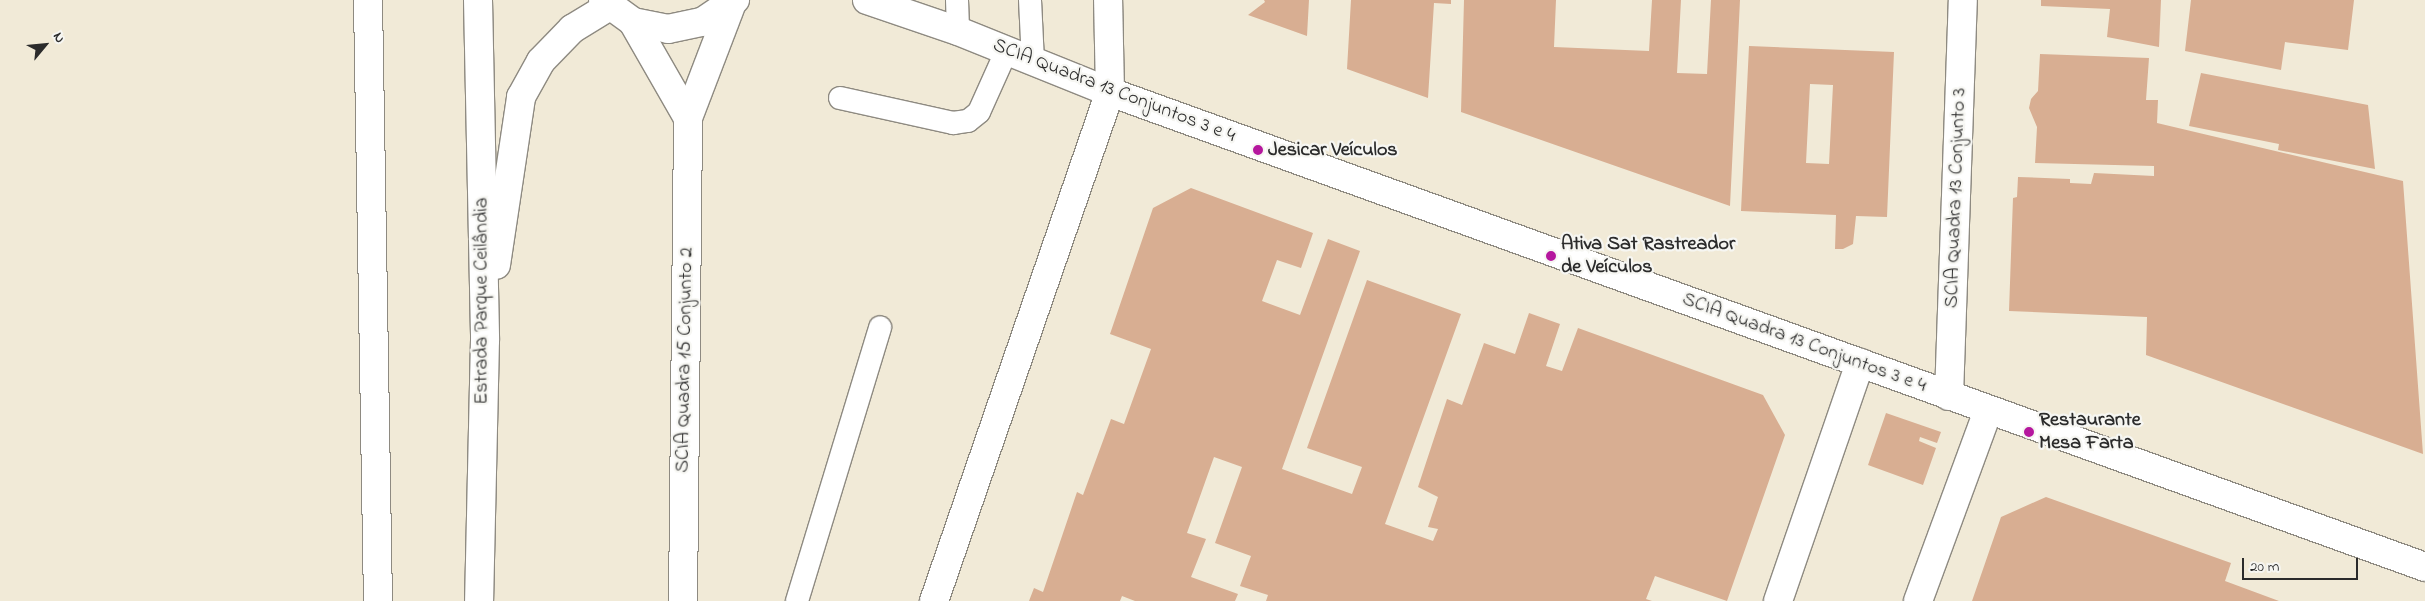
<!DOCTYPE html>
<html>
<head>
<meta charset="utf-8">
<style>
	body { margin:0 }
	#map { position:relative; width:2425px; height:601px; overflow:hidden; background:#f1ead7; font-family:"Indie Flower",sans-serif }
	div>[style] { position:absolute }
	.building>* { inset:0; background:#d8ae92 }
	.roads { filter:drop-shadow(1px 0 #8e8a81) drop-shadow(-1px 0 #8e8a81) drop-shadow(0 1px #8e8a81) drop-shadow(0 -1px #8e8a81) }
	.service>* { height:22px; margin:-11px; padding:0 11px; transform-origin:11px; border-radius:11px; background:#fff }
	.minor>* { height:28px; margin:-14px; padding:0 14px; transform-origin:14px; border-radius:14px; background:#fff }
	.tertiary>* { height:28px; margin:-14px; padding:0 14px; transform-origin:14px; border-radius:14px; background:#fff }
	.motorway>* { height:28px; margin:-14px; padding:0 14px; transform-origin:14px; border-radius:14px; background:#fff }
	.dots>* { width:14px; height:14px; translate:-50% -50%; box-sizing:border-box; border:2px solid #f6f6f2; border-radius:50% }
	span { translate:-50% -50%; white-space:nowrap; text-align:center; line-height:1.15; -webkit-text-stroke:4.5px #f6f6f2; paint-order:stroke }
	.street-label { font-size:20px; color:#2b2b2b }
	.poi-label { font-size:20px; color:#2b2b2b; font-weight:700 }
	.left { translate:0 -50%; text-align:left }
	.north { position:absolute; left:20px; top:20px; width:50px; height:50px; -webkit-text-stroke:4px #f6f6f2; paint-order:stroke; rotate:62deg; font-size:14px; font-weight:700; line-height:20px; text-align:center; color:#2b2b2b }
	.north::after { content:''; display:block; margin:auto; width:18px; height:22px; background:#2b2b2b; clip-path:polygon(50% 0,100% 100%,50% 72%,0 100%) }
	.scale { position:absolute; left:2242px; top:558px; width:116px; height:22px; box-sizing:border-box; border:2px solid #2b2b2b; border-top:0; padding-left:6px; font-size:15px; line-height:18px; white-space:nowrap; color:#2b2b2b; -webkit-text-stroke:4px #f6f6f2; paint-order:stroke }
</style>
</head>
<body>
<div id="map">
	<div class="building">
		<i style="clip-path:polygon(1264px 0,1309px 0,1307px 36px,1248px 15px,1265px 2px)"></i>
		<i style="clip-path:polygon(1351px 0,1451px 0,1451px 4px,1434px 3px,1428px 98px,1347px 69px)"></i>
		<i style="clip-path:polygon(1464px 0,1556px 0,1554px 47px,1649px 51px,1652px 0,1681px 0,1677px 73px,1707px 74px,1711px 0,1740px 0,1730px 206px,1461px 112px)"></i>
		<i style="clip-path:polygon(2041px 0,2161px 0,2159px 47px,2107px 37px,2110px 9px,2041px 6px)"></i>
		<i style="clip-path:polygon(2191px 0,2354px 0,2348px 50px,2285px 42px,2281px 70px,2185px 51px)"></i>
		<i style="clip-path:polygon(evenodd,1749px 46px,1894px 52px,1887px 217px,1856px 216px,1853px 244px,1843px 249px,1835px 249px,1836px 215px,1741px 211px,1749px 46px,1810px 84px,1833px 85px,1829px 164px,1806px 163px,1810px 84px)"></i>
		<i style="clip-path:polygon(2040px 54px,2149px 58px,2146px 100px,2158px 100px,2157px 123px,2403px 181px,2423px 454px,2146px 355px,2147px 317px,2009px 311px,2013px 198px,2017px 197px,2018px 177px,2070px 179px,2070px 183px,2091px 184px,2094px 173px,2154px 176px,2154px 166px,2035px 163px,2037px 127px,2029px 108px,2031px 99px,2038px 91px)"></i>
		<i style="clip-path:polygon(2201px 73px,2368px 105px,2375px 169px,2278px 150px,2279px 144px,2189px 126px)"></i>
		<i style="clip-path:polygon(1191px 188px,1313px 233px,1301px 268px,1277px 260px,1262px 301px,1300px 315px,1328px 239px,1360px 251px,1282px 469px,1352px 494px,1362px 467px,1307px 448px,1367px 280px,1461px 314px,1385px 524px,1433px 541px,1438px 529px,1428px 527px,1438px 497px,1418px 487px,1447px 399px,1462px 405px,1484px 343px,1515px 354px,1529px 313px,1560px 324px,1546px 366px,1562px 371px,1578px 328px,1763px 395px,1785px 435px,1727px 601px,1655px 576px,1646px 599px,1652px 601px,1266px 601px,1268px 595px,1240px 586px,1251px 556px,1215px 543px,1242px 467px,1214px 457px,1187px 533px,1206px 539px,1191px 577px,1238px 594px,1235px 601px,1135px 601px,1122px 596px,1120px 601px,1029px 601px,1034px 588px,1043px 592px,1077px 492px,1083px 495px,1111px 419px,1124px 424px,1151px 349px,1110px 334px,1153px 208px)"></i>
		<i style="clip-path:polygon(1886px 413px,1941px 432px,1937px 443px,1920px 437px,1919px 441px,1936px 448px,1923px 485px,1868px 465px)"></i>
		<i style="clip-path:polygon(2046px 497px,2231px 563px,2225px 581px,2279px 601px,1972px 601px,2001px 517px)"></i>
	</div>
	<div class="roads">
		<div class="service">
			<i style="left:957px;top:0;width:31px;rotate:88deg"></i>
			<i style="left:1030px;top:0;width:62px;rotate:87.2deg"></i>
			<i style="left:840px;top:98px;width:116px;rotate:12.5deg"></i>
			<i style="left:953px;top:123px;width:15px;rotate:-8deg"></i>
			<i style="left:968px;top:121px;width:14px;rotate:-39deg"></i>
			<i style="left:979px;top:112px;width:66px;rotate:-65.8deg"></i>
			<i style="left:797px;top:601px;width:286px;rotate:-73.1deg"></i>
		</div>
		<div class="minor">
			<i style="left:867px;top:0;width:96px;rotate:18.8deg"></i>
			<i style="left:958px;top:31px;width:164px;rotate:21.9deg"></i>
			<i style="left:1110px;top:92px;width:1398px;rotate:19.86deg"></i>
			<i style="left:1949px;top:396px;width:396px;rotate:-88deg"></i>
			<i style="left:934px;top:601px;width:539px;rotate:-70.93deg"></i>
			<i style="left:1110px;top:92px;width:92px;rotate:-91.2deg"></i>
			<i style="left:1778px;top:601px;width:252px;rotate:-71deg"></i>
			<i style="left:1918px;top:601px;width:202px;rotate:-69.8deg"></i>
		</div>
		<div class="tertiary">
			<i style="left:603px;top:0;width:37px;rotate:36deg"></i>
			<i style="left:633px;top:22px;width:36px;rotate:11deg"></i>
			<i style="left:668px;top:29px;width:35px;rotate:-12deg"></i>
			<i style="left:702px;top:22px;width:40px;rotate:-34deg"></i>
			<i style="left:633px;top:22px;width:111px;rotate:60.2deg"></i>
			<i style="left:683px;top:601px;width:483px;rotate:-89.4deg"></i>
			<i style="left:688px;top:118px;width:123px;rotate:-69.1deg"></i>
		</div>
		<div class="motorway">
			<i style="left:368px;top:0;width:601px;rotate:89.05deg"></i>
			<i style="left:478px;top:0;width:340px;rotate:88.8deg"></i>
			<i style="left:485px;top:340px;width:261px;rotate:91.3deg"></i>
			<i style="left:496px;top:265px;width:170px;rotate:-81.5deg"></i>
			<i style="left:521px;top:97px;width:41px;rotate:-60.9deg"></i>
			<i style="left:541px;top:61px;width:45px;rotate:-45.9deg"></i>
			<i style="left:572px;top:29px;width:42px;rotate:-31.4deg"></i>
		</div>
	</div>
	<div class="dots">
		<i style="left:1258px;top:150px;background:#b5179e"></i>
		<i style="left:1551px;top:256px;background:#b5179e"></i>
		<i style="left:2029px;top:432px;background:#b5179e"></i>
	</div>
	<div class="street-label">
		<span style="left:1114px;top:91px;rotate:21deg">SCIA Quadra 13 Conjuntos 3 e 4</span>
		<span style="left:1956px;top:198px;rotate:-88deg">SCIA Quadra 13 Conjunto 3</span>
		<span style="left:482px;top:301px;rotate:-90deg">Estrada Parque Ceilândia</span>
		<span style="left:1804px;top:343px;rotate:20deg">SCIA Quadra 13 Conjuntos 3 e 4</span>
		<span style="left:685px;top:360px;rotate:-89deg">SCIA Quadra 15 Conjunto 2</span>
	</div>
	<div class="poi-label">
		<span class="left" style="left:1268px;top:150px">Jesicar Veículos</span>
		<span class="left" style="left:1561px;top:256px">Ativa Sat Rastreador<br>de Veículos</span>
		<span class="left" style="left:2039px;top:432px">Restaurante<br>Mesa Farta</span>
	</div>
	<div class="north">N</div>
	<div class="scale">20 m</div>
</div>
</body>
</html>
